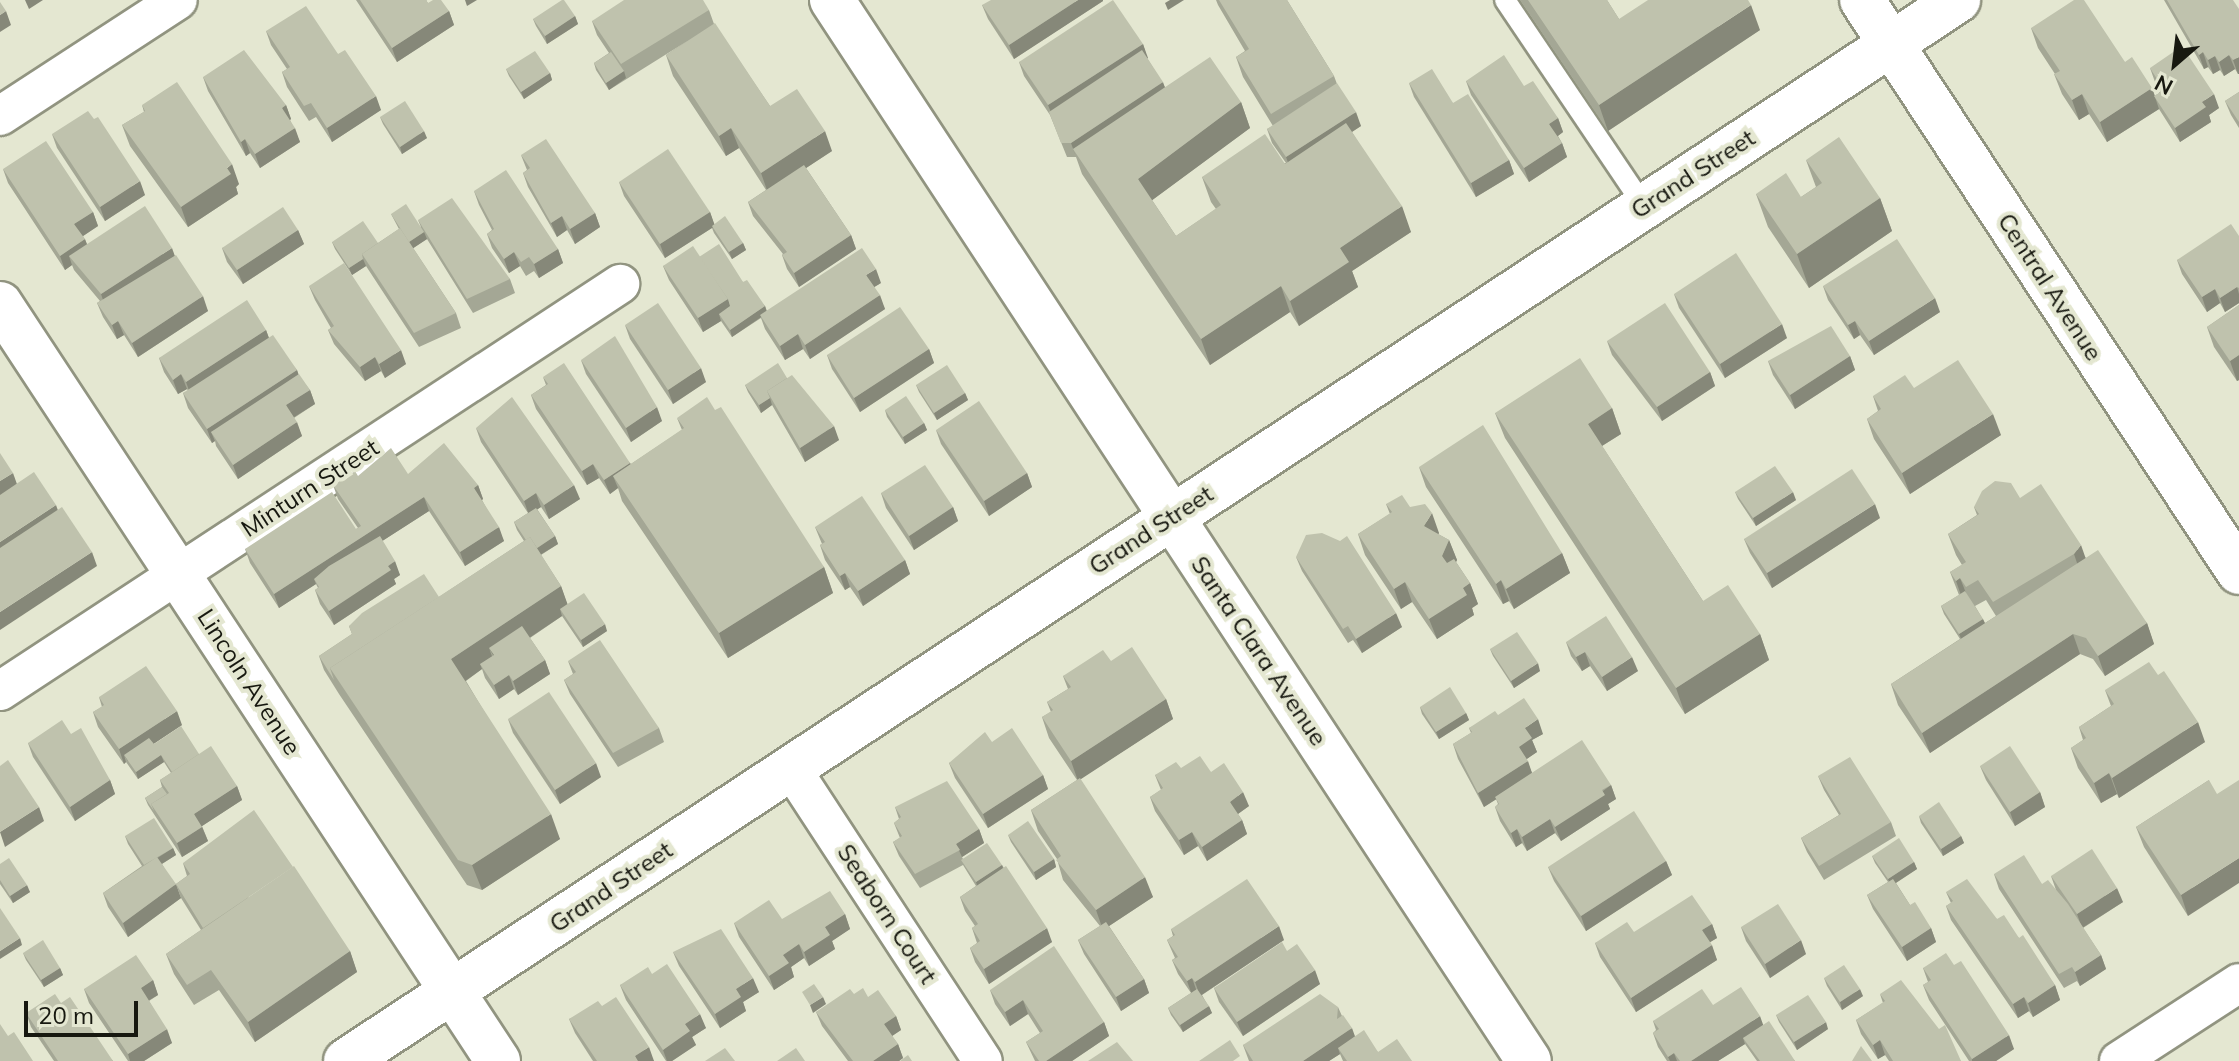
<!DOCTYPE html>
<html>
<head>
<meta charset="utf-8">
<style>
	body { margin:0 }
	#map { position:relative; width:2239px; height:1061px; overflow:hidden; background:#e4e7d1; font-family:Mulish,sans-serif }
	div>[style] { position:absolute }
	.roads { filter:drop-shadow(2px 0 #919480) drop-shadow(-2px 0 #919480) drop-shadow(0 2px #919480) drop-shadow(0 -2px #919480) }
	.lane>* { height:20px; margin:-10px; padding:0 10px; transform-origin:10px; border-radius:10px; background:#fff }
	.street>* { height:38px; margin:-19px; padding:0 19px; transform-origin:19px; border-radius:19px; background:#fff }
	.secondary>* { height:44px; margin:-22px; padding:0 22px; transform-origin:22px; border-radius:22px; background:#fff }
	.wall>* { inset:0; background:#a4a795 }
	.shaded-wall>* { inset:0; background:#868879 }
	.building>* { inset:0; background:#bfc2ad }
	span { translate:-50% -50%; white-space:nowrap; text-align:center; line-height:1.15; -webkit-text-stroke:8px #e4e7d1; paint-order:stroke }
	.street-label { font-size:24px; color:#171810 }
	.north { position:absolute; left:2135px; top:24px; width:80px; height:80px; -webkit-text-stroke:6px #e4e7d1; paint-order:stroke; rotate:208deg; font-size:22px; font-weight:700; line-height:32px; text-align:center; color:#171810 }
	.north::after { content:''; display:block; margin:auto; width:28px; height:36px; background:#171810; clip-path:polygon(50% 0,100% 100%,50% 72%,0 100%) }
	.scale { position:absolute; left:24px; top:1001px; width:114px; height:36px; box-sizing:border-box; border:4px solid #171810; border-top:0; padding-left:10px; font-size:24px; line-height:28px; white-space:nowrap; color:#171810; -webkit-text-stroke:6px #e4e7d1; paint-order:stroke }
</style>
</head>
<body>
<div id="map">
	<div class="roads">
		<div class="lane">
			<i style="left:1505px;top:0;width:249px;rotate:56deg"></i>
		</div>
		<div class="street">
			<i style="left:0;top:116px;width:212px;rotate:-33.1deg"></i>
			<i style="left:0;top:691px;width:742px;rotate:-33.28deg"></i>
			<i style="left:791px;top:768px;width:350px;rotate:56.8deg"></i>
			<i style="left:2119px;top:1061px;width:143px;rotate:-33deg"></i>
		</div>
		<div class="secondary">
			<i style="left:832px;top:0;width:1269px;rotate:56.7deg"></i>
			<i style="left:1862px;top:0;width:685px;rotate:56.61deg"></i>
			<i style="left:0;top:304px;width:906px;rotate:56.66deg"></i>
			<i style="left:346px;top:1061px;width:1930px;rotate:-33.35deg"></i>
		</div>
	</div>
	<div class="wall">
		<i style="clip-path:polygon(356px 0,427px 0,426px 1px,428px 3px,449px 11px,454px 25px,397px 62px)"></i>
		<i style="clip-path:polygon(1216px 0,1287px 0,1334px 76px,1337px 84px,1361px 126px,1352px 132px,1411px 232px,1352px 271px,1358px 287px,1299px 326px,1290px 312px,1210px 365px,1082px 174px,1076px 157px,1067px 157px,1050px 115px,1024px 76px,1019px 62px,1143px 44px,1147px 58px,1165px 87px,1241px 102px,1250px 128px,1152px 200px,1176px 236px,1216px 209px,1211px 202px,1202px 177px,1286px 163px,1272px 143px,1267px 129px,1273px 126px,1243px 77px,1236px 57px,1245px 51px,1218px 5px)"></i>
		<i style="clip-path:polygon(1520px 0,1607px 0,1619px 19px,1760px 30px,1608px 131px)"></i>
		<i style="clip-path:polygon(2164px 0,2233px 0,2238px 74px,2235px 69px,2224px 76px,2220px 70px,2213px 74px,2208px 67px,2204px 69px)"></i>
		<i style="clip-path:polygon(1103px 1px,1014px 59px,988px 19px,982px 5px)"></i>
		<i style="clip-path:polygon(709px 10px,714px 24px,770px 106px,832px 151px,806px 168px,851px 235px,856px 249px,799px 287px,787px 269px,782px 255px,783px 254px,753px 216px,748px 202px,766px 190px,739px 148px,726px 156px,673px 76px,666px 55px,689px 40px,609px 90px,596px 70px,594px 63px,609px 53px,597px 35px,592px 21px)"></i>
		<i style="clip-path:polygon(575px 16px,578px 24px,547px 44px,536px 26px,533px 19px)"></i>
		<i style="clip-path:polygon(2031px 28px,2125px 62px,2152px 88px,2155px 96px,2161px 91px,2155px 82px,2150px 68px,2219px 108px,2209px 115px,2211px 122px,2180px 142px,2159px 109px,2107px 142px,2089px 114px,2079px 120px,2062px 94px,2054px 74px,2055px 74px,2038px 48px)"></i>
		<i style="clip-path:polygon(266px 31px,338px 54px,381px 110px,332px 142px,316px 117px,309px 121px,287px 87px,282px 72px,287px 69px,271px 45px)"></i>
		<i style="clip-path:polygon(506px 69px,550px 73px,552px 80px,524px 99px,509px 76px)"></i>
		<i style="clip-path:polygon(203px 77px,286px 105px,291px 119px,290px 120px,300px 142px,260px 168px,250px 153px,246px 156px,208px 91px)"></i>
		<i style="clip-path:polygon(1466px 81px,1524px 86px,1558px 118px,1563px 132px,1558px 136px,1562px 143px,1567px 157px,1529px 182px,1471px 95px)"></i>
		<i style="clip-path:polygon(1409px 83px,1453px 103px,1509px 160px,1514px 174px,1476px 197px,1414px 97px)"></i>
		<i style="clip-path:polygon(2239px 92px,2239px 128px,2231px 115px,2225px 101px)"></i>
		<i style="clip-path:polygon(142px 105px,239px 184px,236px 187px,238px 194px,188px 227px,130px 146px,122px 125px,144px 112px)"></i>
		<i style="clip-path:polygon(380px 117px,427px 138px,402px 154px,383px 124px)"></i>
		<i style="clip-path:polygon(52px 134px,145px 195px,105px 221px,57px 148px)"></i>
		<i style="clip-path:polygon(521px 155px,595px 213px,600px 227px,575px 244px,567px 230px,557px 237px,528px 187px,523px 173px,527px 170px)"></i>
		<i style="clip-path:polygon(1806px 160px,1880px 198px,1892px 231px,1809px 288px,1768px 227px,1756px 194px,1801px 197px,1816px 187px)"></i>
		<i style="clip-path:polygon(3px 169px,93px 212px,98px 226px,83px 236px,87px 244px,175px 256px,208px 311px,138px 357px,124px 335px,117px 339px,103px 317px,97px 303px,100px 301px,74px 270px,72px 265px,65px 270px,8px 183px)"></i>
		<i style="clip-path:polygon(619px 182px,710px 212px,714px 224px,743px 243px,746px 250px,732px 259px,714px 233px,712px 228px,665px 258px,624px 196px)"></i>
		<i style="clip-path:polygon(474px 191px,558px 249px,563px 263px,539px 278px,534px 271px,526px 276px,520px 266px,509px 273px,492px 248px,487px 234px,492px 230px,479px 205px)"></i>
		<i style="clip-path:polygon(391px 214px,421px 227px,418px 220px,510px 279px,515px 293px,473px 313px,427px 239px,413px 248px,456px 313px,461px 328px,419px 347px,366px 266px,352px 275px,335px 249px,332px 242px,378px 243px,399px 229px)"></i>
		<i style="clip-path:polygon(298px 230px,304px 244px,243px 284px,227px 262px,222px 248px)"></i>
		<i style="clip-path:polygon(2239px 236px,2239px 303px,2225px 312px,2220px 303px,2207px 312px,2182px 274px,2177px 260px)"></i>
		<i style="clip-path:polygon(699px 257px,743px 282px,765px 306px,767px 311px,881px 283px,874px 287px,885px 309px,810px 359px,803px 349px,785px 360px,765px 329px,761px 318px,732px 337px,721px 321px,703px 332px,669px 280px,663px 266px)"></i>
		<i style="clip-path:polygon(309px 286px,406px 364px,385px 378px,381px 371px,365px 381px,334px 344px,328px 330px,331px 328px,315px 300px)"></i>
		<i style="clip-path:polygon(1823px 286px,1940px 312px,1874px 355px,1860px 335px,1854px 339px,1828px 300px)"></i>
		<i style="clip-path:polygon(1674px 294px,1787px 338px,1725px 378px,1679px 308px)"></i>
		<i style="clip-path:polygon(2239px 305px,2239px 380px,2237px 381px,2214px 347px,2207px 327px)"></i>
		<i style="clip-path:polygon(625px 325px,706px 382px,673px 404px,630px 339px)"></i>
		<i style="clip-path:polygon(266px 330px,269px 338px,297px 370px,298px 375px,310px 390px,315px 404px,294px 418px,302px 436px,238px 479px,216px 446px,215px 441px,212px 443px,188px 408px,183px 393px,188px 391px,187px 389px,178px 394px,164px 372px,159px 358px)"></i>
		<i style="clip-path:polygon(1607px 341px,1710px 372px,1715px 386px,1662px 421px,1612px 355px)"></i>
		<i style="clip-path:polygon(929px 349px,934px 363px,860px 412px,832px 369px,827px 355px)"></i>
		<i style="clip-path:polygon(1850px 356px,1855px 370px,1795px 409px,1773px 375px,1768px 361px)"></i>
		<i style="clip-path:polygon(581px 360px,662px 421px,631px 442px,586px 374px)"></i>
		<i style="clip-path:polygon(543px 377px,631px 464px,682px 430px,677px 418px,824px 567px,833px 593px,728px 658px,622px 501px,618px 488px,610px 494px,599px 478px,587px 485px,536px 409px,531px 395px,546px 385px)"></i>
		<i style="clip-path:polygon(787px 378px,839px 440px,805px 462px,772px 405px,761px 413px,748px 392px,745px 385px)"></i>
		<i style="clip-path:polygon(916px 385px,965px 393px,968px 400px,937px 420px,919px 392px)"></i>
		<i style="clip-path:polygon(1873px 396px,2001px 435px,1910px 494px,1874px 439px,1867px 419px,1878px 411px)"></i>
		<i style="clip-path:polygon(1612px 408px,1621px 434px,1602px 446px,1703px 601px,1760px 634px,1769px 660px,1685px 714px,1505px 438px,1495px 413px)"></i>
		<i style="clip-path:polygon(885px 410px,924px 423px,927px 430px,905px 444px,887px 417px)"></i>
		<i style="clip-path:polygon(476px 428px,580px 499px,549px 519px,541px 507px,537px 509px,555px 536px,558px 544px,541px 555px,561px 586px,567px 604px,607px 631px,583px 647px,562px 616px,530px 638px,545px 660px,550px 674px,518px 695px,514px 689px,499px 699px,485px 678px,482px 669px,466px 681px,560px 839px,482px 890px,467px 885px,339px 694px,324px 670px,319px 656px,352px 634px,349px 626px,439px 597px,524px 541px,517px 530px,514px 522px,528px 513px,481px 442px)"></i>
		<i style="clip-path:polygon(936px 430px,1027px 473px,1032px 487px,989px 516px,941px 444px)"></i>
		<i style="clip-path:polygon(1419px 467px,1562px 553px,1570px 573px,1514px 609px,1509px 601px,1503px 604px,1426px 487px)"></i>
		<i style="clip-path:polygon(408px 474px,478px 485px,483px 499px,482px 500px,504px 541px,465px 566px,429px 511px,382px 541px,400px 575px,394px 579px,396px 584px,334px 625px,320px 604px,315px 590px,318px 588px,316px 584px,279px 608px,250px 563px,245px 549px,356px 529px,358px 528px,338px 499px,333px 485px,358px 476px)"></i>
		<i style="clip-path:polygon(1735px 492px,1796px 500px,1756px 526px,1738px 499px)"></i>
		<i style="clip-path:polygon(881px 493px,953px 507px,958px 521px,914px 550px,886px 508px)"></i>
		<i style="clip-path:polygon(evenodd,2020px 498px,2086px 558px,2147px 623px,2154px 644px,2105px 676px,2093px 659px,2080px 654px,1930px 753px,1898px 705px,1891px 684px,1960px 639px,1944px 614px,1941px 606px,1959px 595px,1950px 572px,1962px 565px,1956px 555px,1948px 534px,1977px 515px,1974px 507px,2020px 498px,1986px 600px,1996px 616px,1985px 623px,1975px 606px,1986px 600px)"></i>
		<i style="clip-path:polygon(1386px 504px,1410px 507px,1439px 533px,1438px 534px,1449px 540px,1457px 560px,1456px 562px,1470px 583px,1478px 604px,1472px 608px,1474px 615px,1437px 639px,1412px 602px,1401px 609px,1365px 555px,1358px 534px,1390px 514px)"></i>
		<i style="clip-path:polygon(1880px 518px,1772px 588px,1750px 553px,1744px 539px)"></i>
		<i style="clip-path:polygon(815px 527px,905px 560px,910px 574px,863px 606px,850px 587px,845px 590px,825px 560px,820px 545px,822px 544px)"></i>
		<i style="clip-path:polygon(1296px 557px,1402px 627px,1362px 653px,1353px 640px,1348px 643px,1302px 571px)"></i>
		<i style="clip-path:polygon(1566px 642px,1638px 671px,1607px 691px,1590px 666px,1582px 671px,1571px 656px)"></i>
		<i style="clip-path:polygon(1490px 649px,1540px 671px,1514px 688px,1493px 656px)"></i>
		<i style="clip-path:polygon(568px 661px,659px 728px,664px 742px,618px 767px,570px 694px,564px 680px,573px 674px)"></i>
		<i style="clip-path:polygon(1111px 661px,1166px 699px,1173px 719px,1080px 779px,1153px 897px,1109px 926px,1144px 979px,1149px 993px,1121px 1011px,1084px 954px,1078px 940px,1100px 926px,1063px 880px,1057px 859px,1038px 831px,1031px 810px,1077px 780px,1049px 738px,1042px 717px,1051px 712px,1047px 702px,1068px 689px,1063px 676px)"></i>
		<i style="clip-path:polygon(2105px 690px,2205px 742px,2119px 798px,2117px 794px,2101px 803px,2078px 768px,2071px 748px,2083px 740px,2079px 727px,2111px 706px)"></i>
		<i style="clip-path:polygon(99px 697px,182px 725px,153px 744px,199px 754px,237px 786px,242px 800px,202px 826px,208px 841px,182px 857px,148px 805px,145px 798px,162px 787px,160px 780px,171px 773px,164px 762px,138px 779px,126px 762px,124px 764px,98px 727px,93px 712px,102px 707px)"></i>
		<i style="clip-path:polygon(1420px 707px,1466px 713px,1469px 720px,1439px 739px,1422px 714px)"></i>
		<i style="clip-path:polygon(1498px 715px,1543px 734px,1532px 740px,1537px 752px,1526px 759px,1532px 773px,1611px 785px,1616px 799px,1608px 804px,1610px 809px,1561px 841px,1555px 833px,1527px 851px,1522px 843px,1516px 847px,1500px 821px,1495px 807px,1498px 804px,1496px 799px,1484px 807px,1458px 759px,1453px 744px,1471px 733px,1469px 728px)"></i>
		<i style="clip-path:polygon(508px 719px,601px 777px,560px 804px,513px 733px)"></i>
		<i style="clip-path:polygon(71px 734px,110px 780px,115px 794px,75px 821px,33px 757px,28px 743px)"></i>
		<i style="clip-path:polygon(992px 742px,1043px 775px,1048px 789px,988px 828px,955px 778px,949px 763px)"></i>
		<i style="clip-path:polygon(1980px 766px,2040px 792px,2045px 807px,2015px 826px,1986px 780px)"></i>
		<i style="clip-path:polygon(1181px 768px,1211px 772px,1249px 806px,1238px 814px,1242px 820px,1247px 834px,1207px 861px,1198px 846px,1184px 855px,1155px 811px,1150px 797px,1161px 790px,1155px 775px)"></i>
		<i style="clip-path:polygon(1818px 776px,1891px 822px,1896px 836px,1824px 880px,1807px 852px,1801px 838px,1839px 815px,1824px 790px)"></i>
		<i style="clip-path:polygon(2209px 780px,2188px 916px,2144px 847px,2136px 827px)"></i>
		<i style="clip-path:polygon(895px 807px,979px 829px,984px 843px,962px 857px,963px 859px,1002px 865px,1052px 942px,989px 984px,975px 962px,970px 948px,977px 943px,972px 928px,975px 926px,965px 911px,960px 897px,976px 886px,963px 865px,920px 888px,899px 856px,893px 842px,900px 838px,894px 823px,899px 819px)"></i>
		<i style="clip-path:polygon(1919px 816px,1961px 836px,1964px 843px,1943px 856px,1921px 823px)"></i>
		<i style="clip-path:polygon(1008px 835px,1054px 859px,1056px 867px,1036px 880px,1011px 842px)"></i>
		<i style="clip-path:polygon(125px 836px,173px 848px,176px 855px,162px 864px,181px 898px,128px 937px,108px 907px,103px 893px,142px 866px,128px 844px)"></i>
		<i style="clip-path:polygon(1872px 856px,1914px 862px,1917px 869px,1896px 883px,1910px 905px,1931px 928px,1936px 942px,1907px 961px,1873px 909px,1867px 895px,1888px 882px,1875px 863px)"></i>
		<i style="clip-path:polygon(1666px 861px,1672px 875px,1586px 931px,1554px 881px,1548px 867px)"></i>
		<i style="clip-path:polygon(183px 863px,350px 951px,357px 972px,255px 1042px,219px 990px,194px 1005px,174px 974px,166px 954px,201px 930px,181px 898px,176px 884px,187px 876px)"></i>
		<i style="clip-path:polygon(0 864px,30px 892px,13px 903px,0 884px)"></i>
		<i style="clip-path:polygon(1994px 874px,2042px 884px,2056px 890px,2051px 876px,2123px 902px,2083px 928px,2101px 955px,2106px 969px,2080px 986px,2077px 981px,2064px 988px,1999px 889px)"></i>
		<i style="clip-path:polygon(1946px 892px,1997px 919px,2019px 938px,2055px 985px,2060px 1000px,2033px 1017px,2029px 1011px,2018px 1018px,1951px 920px,1946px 906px,1951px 903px)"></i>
		<i style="clip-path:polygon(845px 914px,850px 929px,832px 941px,835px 949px,809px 966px,804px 958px,791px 967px,794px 977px,774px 990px,739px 937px,734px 923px)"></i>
		<i style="clip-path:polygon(1712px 924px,1717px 938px,1710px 942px,1717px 960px,1636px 1012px,1600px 957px,1595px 943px,1634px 932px)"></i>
		<i style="clip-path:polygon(1741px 927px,1806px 954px,1770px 978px,1746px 941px)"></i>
		<i style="clip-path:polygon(1171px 929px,1284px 940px,1202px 995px,1212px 1013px,1183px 1032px,1171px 1015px,1168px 1008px,1191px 993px,1178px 974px,1172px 960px,1175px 958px,1167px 940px,1173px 936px)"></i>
		<i style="clip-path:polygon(1287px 951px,1320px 984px,1243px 1036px,1219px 1002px,1214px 988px)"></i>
		<i style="clip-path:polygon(673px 952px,759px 992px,743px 1002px,746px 1011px,720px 1028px,679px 966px)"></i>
		<i style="clip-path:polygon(23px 953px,60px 968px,63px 975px,44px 987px,26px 960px)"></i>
		<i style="clip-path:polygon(1954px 965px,2014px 1049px,1996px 1061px,1969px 1061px,1929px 1000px,1923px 985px,1928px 982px,1923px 968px)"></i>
		<i style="clip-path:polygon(652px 974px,706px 1028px,692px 1037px,696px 1045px,672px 1061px,666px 1061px,626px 1000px,620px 985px)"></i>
		<i style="clip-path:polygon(1824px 978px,1863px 996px,1842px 1010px,1827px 986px)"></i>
		<i style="clip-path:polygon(153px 980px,158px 995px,149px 1001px,172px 1043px,144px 1061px,128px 1061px,89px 1003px,84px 989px)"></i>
		<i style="clip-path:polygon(990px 990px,1104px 1022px,1109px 1036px,1072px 1061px,1035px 1061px,1026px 1042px,1040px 1033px,1028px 1014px,1010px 1026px,995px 1004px)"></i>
		<i style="clip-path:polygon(854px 994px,868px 997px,896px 1016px,901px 1030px,892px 1036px,898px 1044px,903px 1058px,899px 1061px,848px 1061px,822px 1026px,816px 1012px)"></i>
		<i style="clip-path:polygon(1880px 994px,1961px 1061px,1889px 1061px,1885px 1055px,1878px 1059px,1861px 1034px,1856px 1020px,1883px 1003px)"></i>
		<i style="clip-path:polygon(61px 1003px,113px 1061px,54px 1061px,31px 1027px,26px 1013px)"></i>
		<i style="clip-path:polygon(1713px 1005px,1763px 1025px,1795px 1061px,1757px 1061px,1745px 1044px,1718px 1061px,1667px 1061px,1658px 1047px,1653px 1033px,1656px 1030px,1653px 1021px)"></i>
		<i style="clip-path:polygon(602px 1006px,654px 1061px,593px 1061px,575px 1033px,569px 1019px)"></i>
		<i style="clip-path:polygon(1338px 1007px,1342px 1016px,1355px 1037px,1378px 1052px,1412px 1061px,1343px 1061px,1340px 1054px,1329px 1061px,1249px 1061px,1243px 1045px)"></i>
		<i style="clip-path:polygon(1776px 1015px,1828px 1029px,1797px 1050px,1779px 1022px)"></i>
	</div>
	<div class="shaded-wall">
		<i style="clip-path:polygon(25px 0,43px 0,29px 9px)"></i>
		<i style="clip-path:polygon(465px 0,477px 0,467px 6px)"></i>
		<i style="clip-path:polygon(1078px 0,1103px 0,1103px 1px,1014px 59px,1009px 45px)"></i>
		<i style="clip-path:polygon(1170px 0,1184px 0,1168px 10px,1165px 3px)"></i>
		<i style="clip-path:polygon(1751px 5px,1760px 30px,1608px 131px,1599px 105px)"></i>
		<i style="clip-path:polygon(6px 11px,11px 25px,0 32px,0 15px)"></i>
		<i style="clip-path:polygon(449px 11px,454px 25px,397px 62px,392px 48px)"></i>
		<i style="clip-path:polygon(575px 16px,578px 24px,547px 44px,545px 36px)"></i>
		<i style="clip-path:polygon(1143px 44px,1148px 58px,1054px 120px,1048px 105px)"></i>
		<i style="clip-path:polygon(2203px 52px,2208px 67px,2204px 69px,2199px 55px)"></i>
		<i style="clip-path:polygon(2229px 55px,2235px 69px,2224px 76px,2219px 62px)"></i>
		<i style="clip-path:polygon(2215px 56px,2220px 70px,2213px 74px,2208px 60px)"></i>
		<i style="clip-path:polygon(2239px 57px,2239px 74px,2238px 74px,2233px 60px)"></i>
		<i style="clip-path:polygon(624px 71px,626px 78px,609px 90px,606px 83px)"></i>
		<i style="clip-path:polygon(550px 73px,552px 80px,524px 99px,521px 92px)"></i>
		<i style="clip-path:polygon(1163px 82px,1168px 97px,1073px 149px,1076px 157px,1071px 143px)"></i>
		<i style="clip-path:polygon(2152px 88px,2159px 109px,2107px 142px,2100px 122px)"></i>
		<i style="clip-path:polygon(2082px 94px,2089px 114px,2079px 120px,2072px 100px)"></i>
		<i style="clip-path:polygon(2214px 94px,2219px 108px,2209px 115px,2211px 122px,2180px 142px,2175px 128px,2202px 102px)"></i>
		<i style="clip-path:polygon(376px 96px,381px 110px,332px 142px,327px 128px)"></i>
		<i style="clip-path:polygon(1241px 102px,1250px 128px,1147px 204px,1138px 179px)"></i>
		<i style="clip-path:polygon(286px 105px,291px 119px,287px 122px,282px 108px)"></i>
		<i style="clip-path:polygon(1356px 112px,1361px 126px,1291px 171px,1286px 157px)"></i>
		<i style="clip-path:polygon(1558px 118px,1563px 132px,1555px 138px,1549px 124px)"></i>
		<i style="clip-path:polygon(295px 128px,300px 142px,260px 168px,255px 154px)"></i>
		<i style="clip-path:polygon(731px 128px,739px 148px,726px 156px,719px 136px)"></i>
		<i style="clip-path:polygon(424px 131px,427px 138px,402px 154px,400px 147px)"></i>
		<i style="clip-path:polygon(825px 131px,832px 151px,768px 193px,761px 173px)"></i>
		<i style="clip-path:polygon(245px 139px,250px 153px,246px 156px,241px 142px)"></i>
		<i style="clip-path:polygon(1562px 143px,1567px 157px,1529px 182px,1524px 168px)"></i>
		<i style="clip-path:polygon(1509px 160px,1514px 174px,1476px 197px,1471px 183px)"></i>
		<i style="clip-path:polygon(232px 164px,239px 184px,236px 187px,238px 194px,188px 227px,181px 207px)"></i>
		<i style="clip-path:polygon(140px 181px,145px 195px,105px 221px,100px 207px)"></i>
		<i style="clip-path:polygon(1880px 198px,1892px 231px,1809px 288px,1797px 254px)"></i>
		<i style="clip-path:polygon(1402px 206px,1411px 232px,1352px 271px,1358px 287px,1299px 326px,1290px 301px,1340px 248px)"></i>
		<i style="clip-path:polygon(93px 212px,98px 226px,80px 238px,74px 224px)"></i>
		<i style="clip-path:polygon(710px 212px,715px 226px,665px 258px,660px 244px)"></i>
		<i style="clip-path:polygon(595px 213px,600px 227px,575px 244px,570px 229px)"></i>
		<i style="clip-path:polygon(562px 216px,567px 230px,557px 237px,551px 223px)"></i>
		<i style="clip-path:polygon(298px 230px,304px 244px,243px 284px,237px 270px)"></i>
		<i style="clip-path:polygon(424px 232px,427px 239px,412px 249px,409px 242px)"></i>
		<i style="clip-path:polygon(851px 235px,856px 249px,799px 287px,794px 273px)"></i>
		<i style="clip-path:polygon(85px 239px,90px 253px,69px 256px,72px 265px,65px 270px,60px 256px)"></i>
		<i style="clip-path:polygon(743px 243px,746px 250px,732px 259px,729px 252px)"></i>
		<i style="clip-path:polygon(172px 248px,177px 262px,106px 309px,101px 294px)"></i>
		<i style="clip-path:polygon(558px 249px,563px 263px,539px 278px,534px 264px)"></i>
		<i style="clip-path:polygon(514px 252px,520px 266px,509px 273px,504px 259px)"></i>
		<i style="clip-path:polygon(363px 259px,366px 266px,352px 275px,349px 268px)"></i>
		<i style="clip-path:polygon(876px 269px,881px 283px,871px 289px,866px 275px)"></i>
		<i style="clip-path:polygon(1281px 286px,1290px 312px,1210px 365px,1201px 339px)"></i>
		<i style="clip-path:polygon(2237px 287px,2239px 294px,2239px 303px,2225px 312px,2220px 298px)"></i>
		<i style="clip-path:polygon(2215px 289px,2220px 303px,2207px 312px,2202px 297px)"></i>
		<i style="clip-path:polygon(880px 295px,885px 309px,810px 359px,805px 345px)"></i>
		<i style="clip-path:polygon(203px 296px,208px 311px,138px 357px,132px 343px)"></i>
		<i style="clip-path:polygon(1935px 298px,1940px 312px,1874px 355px,1869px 341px)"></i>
		<i style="clip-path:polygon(728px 299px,733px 314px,719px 314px,721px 321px,703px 332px,698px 318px)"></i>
		<i style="clip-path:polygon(765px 306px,767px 313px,732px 337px,730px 330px)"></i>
		<i style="clip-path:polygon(118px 321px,124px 335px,117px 339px,112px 325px)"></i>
		<i style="clip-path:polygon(1855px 321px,1860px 335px,1854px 339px,1848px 325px)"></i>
		<i style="clip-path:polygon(1782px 324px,1787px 338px,1725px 378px,1720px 364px)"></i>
		<i style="clip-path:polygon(266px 330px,271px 344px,191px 396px,186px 382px)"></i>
		<i style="clip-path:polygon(798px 334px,803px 349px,785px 360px,780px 346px)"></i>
		<i style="clip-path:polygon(929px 349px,934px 363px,860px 412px,854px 398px)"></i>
		<i style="clip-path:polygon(401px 350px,406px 364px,385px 378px,379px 364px)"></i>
		<i style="clip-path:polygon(2239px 355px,2239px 380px,2237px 381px,2230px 361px)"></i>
		<i style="clip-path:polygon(1850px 356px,1855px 370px,1795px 409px,1790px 395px)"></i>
		<i style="clip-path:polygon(375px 357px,381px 371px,365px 381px,360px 367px)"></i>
		<i style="clip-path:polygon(701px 368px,706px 382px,673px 404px,668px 390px)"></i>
		<i style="clip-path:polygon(297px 370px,302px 384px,211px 432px,215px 441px,212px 443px,207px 429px)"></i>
		<i style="clip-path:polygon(1710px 372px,1715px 386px,1662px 421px,1657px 407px)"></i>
		<i style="clip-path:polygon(181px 374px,187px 389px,178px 394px,173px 380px)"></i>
		<i style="clip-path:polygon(310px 390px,315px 404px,291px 419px,286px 405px)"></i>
		<i style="clip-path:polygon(965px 393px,968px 400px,937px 420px,934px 413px)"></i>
		<i style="clip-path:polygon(770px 398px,772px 405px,761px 413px,759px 405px)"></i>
		<i style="clip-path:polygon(657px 407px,662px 421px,631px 442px,626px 428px)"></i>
		<i style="clip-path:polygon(1612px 408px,1621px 434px,1597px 449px,1588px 424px)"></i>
		<i style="clip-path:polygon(1993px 414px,2001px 435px,1910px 494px,1902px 473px)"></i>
		<i style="clip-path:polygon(297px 422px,302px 436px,238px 479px,233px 465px)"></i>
		<i style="clip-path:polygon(924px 423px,927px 430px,905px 444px,903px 437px)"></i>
		<i style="clip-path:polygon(834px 426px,839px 440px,805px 462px,800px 448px)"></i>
		<i style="clip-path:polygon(630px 463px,636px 477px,613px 476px,618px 488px,610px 494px,604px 480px)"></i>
		<i style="clip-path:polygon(593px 464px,599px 478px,587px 485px,582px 471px)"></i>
		<i style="clip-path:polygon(13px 473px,18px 487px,0 499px,0 481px)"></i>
		<i style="clip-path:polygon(1027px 473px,1032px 487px,989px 516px,984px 501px)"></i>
		<i style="clip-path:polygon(478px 485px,483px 499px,479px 502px,474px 488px)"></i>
		<i style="clip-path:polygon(574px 485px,580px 499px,549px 519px,544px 505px)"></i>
		<i style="clip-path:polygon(1793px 492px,1796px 500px,1756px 526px,1753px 518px)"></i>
		<i style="clip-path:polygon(536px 493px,541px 507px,529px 515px,524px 501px)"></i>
		<i style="clip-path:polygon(424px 497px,429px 511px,317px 583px,314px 579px,316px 584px,279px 608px,274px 594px)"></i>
		<i style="clip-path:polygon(1875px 504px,1880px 518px,1772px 588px,1767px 573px)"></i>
		<i style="clip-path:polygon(56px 505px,61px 519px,0 559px,0 542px)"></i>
		<i style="clip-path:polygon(953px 507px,958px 521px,914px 550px,909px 536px)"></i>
		<i style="clip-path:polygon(1432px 513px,1439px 533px,1431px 546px,1424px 526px)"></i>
		<i style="clip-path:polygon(499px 527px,504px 541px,465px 566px,460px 552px)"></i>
		<i style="clip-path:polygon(555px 536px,558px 544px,535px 558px,533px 551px)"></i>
		<i style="clip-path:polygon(1449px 540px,1457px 560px,1449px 576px,1442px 556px)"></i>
		<i style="clip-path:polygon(2081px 545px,2088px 565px,2081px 575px,2074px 554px)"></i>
		<i style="clip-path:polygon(92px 552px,97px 566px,0 630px,0 612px)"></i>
		<i style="clip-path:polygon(1562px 553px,1570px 573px,1514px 609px,1506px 589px)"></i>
		<i style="clip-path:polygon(905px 560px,910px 574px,863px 606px,858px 591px)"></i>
		<i style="clip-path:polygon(395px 561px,400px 575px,394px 579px,396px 584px,334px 625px,329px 611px)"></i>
		<i style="clip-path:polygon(824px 567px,833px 593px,728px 658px,719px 633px)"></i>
		<i style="clip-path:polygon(845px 573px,850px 587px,845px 590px,840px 576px)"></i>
		<i style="clip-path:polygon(1960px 578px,1968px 598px,1963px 601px,1956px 581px)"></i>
		<i style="clip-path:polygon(1501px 580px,1509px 601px,1503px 604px,1496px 584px)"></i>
		<i style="clip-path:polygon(1405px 582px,1412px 602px,1401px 609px,1394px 589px)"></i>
		<i style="clip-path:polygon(1470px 583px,1478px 604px,1472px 608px,1474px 615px,1437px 639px,1429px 619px,1463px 588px)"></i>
		<i style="clip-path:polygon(561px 586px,570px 611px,560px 609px,562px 616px,496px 660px,489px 648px,494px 662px,480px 664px,482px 669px,461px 684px,451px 659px)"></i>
		<i style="clip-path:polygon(1396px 613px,1402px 627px,1362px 653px,1356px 639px)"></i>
		<i style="clip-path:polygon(1983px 619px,1986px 626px,1962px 641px,1959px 634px)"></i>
		<i style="clip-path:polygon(2147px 623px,2154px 644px,2105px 676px,2098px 656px)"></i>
		<i style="clip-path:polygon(605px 624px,607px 631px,583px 647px,581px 640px)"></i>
		<i style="clip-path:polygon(1760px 634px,1769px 660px,1685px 714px,1676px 688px)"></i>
		<i style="clip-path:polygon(2073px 634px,2080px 654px,1930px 753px,1922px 733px)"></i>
		<i style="clip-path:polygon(1585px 652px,1590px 666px,1582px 671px,1576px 657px)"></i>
		<i style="clip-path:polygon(1632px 657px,1638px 671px,1607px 691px,1602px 677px)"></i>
		<i style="clip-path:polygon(545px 660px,550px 674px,518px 695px,513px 681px)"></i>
		<i style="clip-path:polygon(1538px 663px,1540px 671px,1514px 688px,1511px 681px)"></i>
		<i style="clip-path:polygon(509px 675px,514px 689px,499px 699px,494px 685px)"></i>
		<i style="clip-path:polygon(1166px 699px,1173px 719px,1078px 781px,1071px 761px)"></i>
		<i style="clip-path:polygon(177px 711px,182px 725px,128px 761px,124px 755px,126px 762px,124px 764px,119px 749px)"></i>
		<i style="clip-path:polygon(1466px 713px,1469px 720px,1439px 739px,1436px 732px)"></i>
		<i style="clip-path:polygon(1538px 719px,1543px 734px,1532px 740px,1537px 752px,1524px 761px,1519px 747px,1525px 728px)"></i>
		<i style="clip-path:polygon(2198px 722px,2205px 742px,2119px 798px,2112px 778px)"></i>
		<i style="clip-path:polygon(161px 755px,164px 762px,138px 779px,136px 772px)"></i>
		<i style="clip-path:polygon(1528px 761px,1533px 776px,1484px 807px,1478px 793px)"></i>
		<i style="clip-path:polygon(596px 763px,601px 777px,560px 804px,555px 790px)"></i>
		<i style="clip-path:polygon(2109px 773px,2117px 794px,2101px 803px,2094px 783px)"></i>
		<i style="clip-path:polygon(1043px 775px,1048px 789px,988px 828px,983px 814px)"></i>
		<i style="clip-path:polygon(110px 780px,115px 794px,75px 821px,70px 807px)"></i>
		<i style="clip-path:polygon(1611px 785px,1616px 799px,1608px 804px,1610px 809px,1561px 841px,1555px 827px)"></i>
		<i style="clip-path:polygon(237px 786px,242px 800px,199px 828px,194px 814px)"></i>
		<i style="clip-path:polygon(1243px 792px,1249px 806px,1235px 816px,1230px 802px)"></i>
		<i style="clip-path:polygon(2040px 792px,2045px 807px,2015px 826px,2010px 812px)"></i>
		<i style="clip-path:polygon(39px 807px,44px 821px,5px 847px,0 832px)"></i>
		<i style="clip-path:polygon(551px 814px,560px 839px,482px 890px,472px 865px)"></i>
		<i style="clip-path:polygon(1550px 819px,1555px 833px,1527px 851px,1522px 837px)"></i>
		<i style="clip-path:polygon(1242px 820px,1247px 834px,1207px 861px,1202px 847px)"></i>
		<i style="clip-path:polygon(202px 827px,208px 841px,182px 857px,177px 843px)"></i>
		<i style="clip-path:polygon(979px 829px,984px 843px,962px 857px,956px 844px)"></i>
		<i style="clip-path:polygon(1517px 829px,1522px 843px,1516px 847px,1511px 833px)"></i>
		<i style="clip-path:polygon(1192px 832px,1198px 846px,1184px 855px,1179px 840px)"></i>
		<i style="clip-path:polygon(1961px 836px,1964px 843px,1943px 856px,1941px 849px)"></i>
		<i style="clip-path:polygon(173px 848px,176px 855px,147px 873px,145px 866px)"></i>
		<i style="clip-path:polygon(2239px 858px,2239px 883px,2188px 916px,2181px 895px)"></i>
		<i style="clip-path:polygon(1054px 859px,1056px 867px,1036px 880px,1034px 872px)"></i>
		<i style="clip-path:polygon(1666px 861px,1672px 875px,1586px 931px,1581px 916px)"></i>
		<i style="clip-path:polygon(1914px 862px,1917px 869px,1891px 886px,1888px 879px)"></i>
		<i style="clip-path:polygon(1002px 865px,1004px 872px,978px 889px,976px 882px)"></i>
		<i style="clip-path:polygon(1145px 877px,1153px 897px,1103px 930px,1096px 910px)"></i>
		<i style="clip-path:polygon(176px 884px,181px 898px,128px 937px,123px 923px)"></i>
		<i style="clip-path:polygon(27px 885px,30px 892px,13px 903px,10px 896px)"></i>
		<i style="clip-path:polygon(2117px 888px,2123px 902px,2082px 928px,2077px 914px)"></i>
		<i style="clip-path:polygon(845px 914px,850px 929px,832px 941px,835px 949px,809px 966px,804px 952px,825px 927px)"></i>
		<i style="clip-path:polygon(1712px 924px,1717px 938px,1707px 944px,1702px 930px)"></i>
		<i style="clip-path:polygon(1279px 926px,1284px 940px,1200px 996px,1195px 982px)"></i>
		<i style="clip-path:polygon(1047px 928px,1052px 942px,989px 984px,984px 969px)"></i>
		<i style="clip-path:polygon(1931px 928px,1936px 942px,1907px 961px,1902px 947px)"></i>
		<i style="clip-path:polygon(20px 938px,22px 945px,0 959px,0 951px)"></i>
		<i style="clip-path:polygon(1801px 940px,1806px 954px,1770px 978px,1765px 964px)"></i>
		<i style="clip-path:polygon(799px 944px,804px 958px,791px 967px,794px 977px,774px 990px,769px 976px,783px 955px)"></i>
		<i style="clip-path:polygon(1712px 945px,1717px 960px,1636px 1012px,1631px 998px)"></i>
		<i style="clip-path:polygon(350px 951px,357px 972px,255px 1042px,248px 1022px)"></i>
		<i style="clip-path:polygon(2101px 955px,2106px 969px,2080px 986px,2075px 972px)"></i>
		<i style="clip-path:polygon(60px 968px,63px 975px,44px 987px,41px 980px)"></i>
		<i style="clip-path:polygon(1315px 970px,1320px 984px,1243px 1036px,1237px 1022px)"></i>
		<i style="clip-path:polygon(753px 978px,759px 992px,743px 1002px,746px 1011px,720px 1028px,715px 1014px,736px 989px)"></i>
		<i style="clip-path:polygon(1192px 978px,1197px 992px,1192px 995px,1187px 981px)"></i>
		<i style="clip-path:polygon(1144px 979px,1149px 993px,1121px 1011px,1116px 997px)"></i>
		<i style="clip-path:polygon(153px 980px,158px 995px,146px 1002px,141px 988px)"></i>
		<i style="clip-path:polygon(2055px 985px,2060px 1000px,2033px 1017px,2028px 1003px)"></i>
		<i style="clip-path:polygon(1860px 989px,1863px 996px,1842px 1010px,1840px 1002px)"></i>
		<i style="clip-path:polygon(823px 997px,826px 1004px,813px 1013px,810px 1005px)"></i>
		<i style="clip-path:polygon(2024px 997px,2029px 1011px,2018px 1018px,2013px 1004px)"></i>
		<i style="clip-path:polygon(1023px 1000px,1028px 1014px,1010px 1026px,1005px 1012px)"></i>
		<i style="clip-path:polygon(1209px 1006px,1212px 1013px,1183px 1032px,1180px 1025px)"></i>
		<i style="clip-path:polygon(700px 1014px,706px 1028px,692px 1037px,696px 1045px,672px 1061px,667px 1061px,663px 1050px,685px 1024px)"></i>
		<i style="clip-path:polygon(896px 1016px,901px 1030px,889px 1038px,884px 1024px)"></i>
		<i style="clip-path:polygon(1760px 1016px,1765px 1030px,1743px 1038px,1745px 1044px,1718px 1061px,1691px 1061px)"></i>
		<i style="clip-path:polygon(1104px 1022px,1109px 1036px,1072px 1061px,1046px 1061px)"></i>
		<i style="clip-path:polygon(1826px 1022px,1828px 1029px,1797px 1050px,1794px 1042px)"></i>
		<i style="clip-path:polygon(1352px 1028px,1357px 1042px,1338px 1048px,1340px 1054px,1329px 1061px,1303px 1061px)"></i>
		<i style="clip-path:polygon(167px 1029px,172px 1043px,144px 1061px,130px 1061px,128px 1054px)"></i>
		<i style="clip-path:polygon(2009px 1035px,2014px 1049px,1996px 1061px,1972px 1061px,1972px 1059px)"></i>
		<i style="clip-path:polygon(1880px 1040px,1885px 1055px,1878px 1059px,1873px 1045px)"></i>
		<i style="clip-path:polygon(898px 1044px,903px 1058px,899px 1061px,873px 1061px)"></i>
		<i style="clip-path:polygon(649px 1047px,654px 1061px,637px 1061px,635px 1056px)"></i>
		<i style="clip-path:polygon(1674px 1053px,1677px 1061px,1670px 1061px,1668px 1057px)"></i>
	</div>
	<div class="building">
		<i style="clip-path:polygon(360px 0,426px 0,428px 3px,433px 0,441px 0,449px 11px,392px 48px)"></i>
		<i style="clip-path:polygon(562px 0,564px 0,575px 16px,545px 36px,533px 19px)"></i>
		<i style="clip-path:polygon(624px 0,703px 0,709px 10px,621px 64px,592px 21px)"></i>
		<i style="clip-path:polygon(991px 0,1078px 0,1009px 45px,982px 5px)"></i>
		<i style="clip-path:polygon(1113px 0,1143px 44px,1048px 105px,1019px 62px)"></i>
		<i style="clip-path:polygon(1219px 0,1287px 0,1334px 76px,1271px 114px,1236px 57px,1249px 49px)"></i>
		<i style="clip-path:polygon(1528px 0,1607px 0,1619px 19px,1648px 0,1748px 0,1751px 5px,1599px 105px)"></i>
		<i style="clip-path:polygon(2074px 0,2084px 0,2125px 62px,2132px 57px,2152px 88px,2100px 122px,2082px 94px,2072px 100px,2054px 74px,2060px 71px,2031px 28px)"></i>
		<i style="clip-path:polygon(2167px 0,2233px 0,2239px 9px,2239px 57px,2233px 60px,2229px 55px,2219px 62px,2215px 56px,2208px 60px,2203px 52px,2199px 55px)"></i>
		<i style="clip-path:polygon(0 2px,6px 11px,0 15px)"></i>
		<i style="clip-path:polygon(306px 6px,338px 54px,345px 50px,376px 96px,327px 128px,311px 103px,304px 106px,282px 72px,290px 67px,266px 31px)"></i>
		<i style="clip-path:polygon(715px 23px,770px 106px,797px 89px,825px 131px,761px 173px,731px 128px,719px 136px,666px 55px)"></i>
		<i style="clip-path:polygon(2182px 46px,2214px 94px,2202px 102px,2206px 107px,2175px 128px,2154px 96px,2164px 90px,2150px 68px)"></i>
		<i style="clip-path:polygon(244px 50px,286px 105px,282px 108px,295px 128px,255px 154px,245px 139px,241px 142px,203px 77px)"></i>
		<i style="clip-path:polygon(1142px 50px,1163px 82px,1071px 143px,1061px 143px,1049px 112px)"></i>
		<i style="clip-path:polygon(535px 51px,550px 73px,521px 92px,506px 69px)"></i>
		<i style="clip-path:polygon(611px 52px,624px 71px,606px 83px,594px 63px)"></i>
		<i style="clip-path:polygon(1504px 55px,1524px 86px,1533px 81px,1558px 118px,1549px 124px,1562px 143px,1524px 168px,1466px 81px)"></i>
		<i style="clip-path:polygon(1210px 57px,1241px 102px,1138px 179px,1176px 236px,1221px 205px,1202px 177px,1265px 134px,1285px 164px,1346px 123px,1402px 206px,1340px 248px,1349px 262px,1290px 301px,1281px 286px,1201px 339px,1073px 149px)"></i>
		<i style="clip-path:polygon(1432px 69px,1453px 103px,1468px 94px,1509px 160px,1471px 183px,1409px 83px)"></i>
		<i style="clip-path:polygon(177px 82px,232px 164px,227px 168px,231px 174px,181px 207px,122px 125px,145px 111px,142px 105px)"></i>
		<i style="clip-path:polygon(1337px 83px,1356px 112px,1286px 157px,1267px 129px)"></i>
		<i style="clip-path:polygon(2239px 92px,2239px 122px,2225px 101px)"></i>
		<i style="clip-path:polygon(405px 101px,424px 131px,400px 147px,380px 117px)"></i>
		<i style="clip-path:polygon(88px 111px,94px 119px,98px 117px,140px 181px,100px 207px,52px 134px)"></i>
		<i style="clip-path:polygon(1839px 137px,1880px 198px,1797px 254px,1756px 194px,1786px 173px,1801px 197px,1822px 183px,1806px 160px)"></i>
		<i style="clip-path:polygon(546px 139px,595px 213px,570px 229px,562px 216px,551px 223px,523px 173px,530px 168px,521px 155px)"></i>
		<i style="clip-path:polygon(46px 141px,93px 212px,74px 224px,85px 239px,60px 256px,3px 169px)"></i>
		<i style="clip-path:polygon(668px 149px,710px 212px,660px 244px,619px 182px)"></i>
		<i style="clip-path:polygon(804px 165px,851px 235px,794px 273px,782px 255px,787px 252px,748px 202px)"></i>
		<i style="clip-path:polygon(506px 170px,558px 249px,534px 264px,529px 257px,521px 262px,514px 252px,504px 259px,487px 234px,494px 229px,474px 191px)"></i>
		<i style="clip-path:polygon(452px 198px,510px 279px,467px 299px,418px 220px)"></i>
		<i style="clip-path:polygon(406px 204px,424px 232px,409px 242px,391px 214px)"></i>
		<i style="clip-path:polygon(145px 206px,172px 248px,101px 294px,69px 256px)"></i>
		<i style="clip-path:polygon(283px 207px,298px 230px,237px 270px,222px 248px)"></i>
		<i style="clip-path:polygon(725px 216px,743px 243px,729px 252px,712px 226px)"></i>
		<i style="clip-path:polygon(363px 221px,378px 243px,362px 254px,363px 259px,349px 268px,332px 242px)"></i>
		<i style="clip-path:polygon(2231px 224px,2239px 236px,2239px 288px,2237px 287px,2220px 298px,2215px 289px,2202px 297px,2177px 260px)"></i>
		<i style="clip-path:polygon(400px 228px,456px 313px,414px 333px,362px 254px)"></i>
		<i style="clip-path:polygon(1897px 239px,1935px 298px,1869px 341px,1855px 321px,1848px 325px,1823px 286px)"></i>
		<i style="clip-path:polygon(719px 244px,743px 282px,747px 280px,765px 306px,730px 330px,719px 314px,730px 306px,728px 299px,699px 257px)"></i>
		<i style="clip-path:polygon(693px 246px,728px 299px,698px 318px,663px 266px)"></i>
		<i style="clip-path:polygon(862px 248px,876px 269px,866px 275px,880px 295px,805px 345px,798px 334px,780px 346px,760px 315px)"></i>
		<i style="clip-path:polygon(1736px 253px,1782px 324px,1720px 364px,1674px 294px)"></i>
		<i style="clip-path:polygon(176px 255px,203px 296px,132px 343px,118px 321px,112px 325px,97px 303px)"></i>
		<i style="clip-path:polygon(344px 263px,401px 350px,379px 364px,375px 357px,360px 367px,328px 330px,334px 326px,309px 286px)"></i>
		<i style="clip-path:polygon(247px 300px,266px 330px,186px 382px,181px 374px,173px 380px,159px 358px)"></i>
		<i style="clip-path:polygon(658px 303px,701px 368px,668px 390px,625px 325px)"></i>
		<i style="clip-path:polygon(1665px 303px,1710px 372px,1657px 407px,1607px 341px)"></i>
		<i style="clip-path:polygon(2239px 305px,2239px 355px,2230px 361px,2207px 327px)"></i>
		<i style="clip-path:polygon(900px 307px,929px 349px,854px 398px,827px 355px)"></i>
		<i style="clip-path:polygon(1831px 326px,1850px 356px,1790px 395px,1768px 361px)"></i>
		<i style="clip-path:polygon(273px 335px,297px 370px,207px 429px,183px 393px)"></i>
		<i style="clip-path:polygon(615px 336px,657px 407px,626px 428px,581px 360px)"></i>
		<i style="clip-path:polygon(1580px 358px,1612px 408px,1588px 424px,1703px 601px,1728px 585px,1760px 634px,1676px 688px,1495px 413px)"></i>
		<i style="clip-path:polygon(1958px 360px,1993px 414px,1902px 473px,1867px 419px,1881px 409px,1873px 396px,1905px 375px,1914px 388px)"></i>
		<i style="clip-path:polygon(564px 363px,630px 463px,604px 480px,593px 464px,582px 471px,531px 395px,548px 384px,543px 377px)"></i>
		<i style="clip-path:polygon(778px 363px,787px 378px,767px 391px,770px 398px,759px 405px,745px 385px)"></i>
		<i style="clip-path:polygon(947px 365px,965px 393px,934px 413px,916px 385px)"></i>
		<i style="clip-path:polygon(299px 374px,310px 390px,286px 405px,297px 422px,233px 465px,211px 432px)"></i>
		<i style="clip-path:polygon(792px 375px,834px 426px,800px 448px,767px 391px)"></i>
		<i style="clip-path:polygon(906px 396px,924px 423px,903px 437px,885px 410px)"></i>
		<i style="clip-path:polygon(512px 397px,574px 485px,544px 505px,536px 493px,524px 501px,476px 428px)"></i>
		<i style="clip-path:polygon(707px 397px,715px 410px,721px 407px,824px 567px,719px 633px,613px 476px,684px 428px,677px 418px)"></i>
		<i style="clip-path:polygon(979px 401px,1027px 473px,984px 501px,936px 430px)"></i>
		<i style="clip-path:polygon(1483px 425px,1562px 553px,1506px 589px,1501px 580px,1496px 584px,1419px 467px)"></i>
		<i style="clip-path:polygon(444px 443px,478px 485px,474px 488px,499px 527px,460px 552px,424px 497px,274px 594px,245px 549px,332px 492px,356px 529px,361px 526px,333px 485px,355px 471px,358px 476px,391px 448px,408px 474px)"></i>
		<i style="clip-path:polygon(0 453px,13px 473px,0 481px)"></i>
		<i style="clip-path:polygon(925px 465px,953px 507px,909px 536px,881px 493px)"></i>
		<i style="clip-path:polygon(1775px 466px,1793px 492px,1753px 518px,1735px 492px)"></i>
		<i style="clip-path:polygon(1852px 469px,1875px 504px,1767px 573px,1744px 539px)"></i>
		<i style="clip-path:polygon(34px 472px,56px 505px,0 542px,0 495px)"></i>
		<i style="clip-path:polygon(1995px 481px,2011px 483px,2020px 498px,2041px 484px,2081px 545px,2074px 554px,1993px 602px,1978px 580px,1966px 587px,1960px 578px,1956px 581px,1950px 572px,1966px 562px,1948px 534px,1979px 514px,1974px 507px,1982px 491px)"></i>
		<i style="clip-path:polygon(1402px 495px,1410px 507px,1425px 504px,1432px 513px,1424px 526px,1449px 540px,1442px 556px,1447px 563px,1454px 559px,1470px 583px,1463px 588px,1467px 595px,1429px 619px,1405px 582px,1394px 589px,1358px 534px,1392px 512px,1386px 504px)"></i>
		<i style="clip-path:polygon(862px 496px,905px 560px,858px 591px,845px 573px,840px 576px,820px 545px,825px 542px,815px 527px)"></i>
		<i style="clip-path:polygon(62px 507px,92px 552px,0 612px,0 548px)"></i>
		<i style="clip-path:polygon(536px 508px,555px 536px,537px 548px,530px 537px,526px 540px,514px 522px)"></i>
		<i style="clip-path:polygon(1322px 533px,1340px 541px,1347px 536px,1396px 613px,1356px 639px,1348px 626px,1343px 629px,1296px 557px,1306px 535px)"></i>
		<i style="clip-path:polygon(380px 536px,395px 561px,388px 566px,391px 570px,329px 611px,315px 590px,319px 587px,314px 579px,329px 566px)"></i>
		<i style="clip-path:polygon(530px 537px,561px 586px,451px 659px,551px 814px,472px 865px,458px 860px,330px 668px)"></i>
		<i style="clip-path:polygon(2098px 550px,2147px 623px,2098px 656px,2086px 638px,2073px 634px,1922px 733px,1891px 684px)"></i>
		<i style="clip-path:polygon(424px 574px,439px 597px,330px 668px,334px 680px,319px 656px,352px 634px,349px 626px,362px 613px)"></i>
		<i style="clip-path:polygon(1965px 591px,1983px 619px,1959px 634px,1941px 606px)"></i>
		<i style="clip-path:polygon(584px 593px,605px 624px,581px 640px,560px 609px)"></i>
		<i style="clip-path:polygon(1606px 616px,1632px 657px,1602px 677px,1585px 652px,1576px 657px,1566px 642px)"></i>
		<i style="clip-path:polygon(522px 626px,545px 660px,513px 681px,509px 675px,494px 685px,480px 664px,494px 655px,489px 648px)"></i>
		<i style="clip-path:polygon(1517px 632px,1538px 663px,1511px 681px,1490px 649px)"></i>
		<i style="clip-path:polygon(600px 640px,659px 728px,613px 753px,564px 680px,576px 672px,568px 661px)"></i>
		<i style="clip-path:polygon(1132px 647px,1166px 699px,1071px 761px,1042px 717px,1053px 710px,1047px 702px,1071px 687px,1063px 676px,1103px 650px,1111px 661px)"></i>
		<i style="clip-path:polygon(2149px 662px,2158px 675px,2164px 671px,2198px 722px,2112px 778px,2109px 773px,2094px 783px,2071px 748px,2086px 738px,2079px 727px,2114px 704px,2105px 690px)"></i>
		<i style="clip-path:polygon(146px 666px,177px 711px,119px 749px,93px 712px,104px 705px,99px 697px)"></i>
		<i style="clip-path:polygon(1450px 687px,1466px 713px,1436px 732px,1420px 707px)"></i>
		<i style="clip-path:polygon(549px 692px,596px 763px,555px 790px,508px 719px)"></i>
		<i style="clip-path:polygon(1524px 698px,1538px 719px,1525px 728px,1532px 738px,1519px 747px,1528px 761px,1478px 793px,1453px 744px,1472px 732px,1469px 728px,1495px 711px,1498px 715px)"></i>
		<i style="clip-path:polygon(62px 720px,71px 734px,81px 728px,110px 780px,70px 807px,28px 743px)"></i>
		<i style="clip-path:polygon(181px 726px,199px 754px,172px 772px,161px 755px,136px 772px,124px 755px,149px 738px,154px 744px)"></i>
		<i style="clip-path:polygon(1012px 728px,1043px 775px,983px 814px,949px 763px,985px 732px,992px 742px)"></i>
		<i style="clip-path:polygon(1582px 740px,1611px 785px,1602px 790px,1605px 795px,1555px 827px,1550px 819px,1522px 837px,1517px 829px,1511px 833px,1495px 807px,1499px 804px,1495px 797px)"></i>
		<i style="clip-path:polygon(211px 746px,237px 786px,194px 814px,202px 827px,177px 843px,151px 804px,169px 793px,160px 780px)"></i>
		<i style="clip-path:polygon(2010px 746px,2040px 792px,2010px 812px,1980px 766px)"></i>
		<i style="clip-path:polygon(1200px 756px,1211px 772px,1224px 763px,1243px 792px,1230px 802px,1242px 820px,1202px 847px,1192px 832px,1179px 840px,1150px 797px,1163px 788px,1155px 775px,1176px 762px,1181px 768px)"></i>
		<i style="clip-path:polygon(1850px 757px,1891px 822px,1819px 866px,1801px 838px,1841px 814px,1818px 776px)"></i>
		<i style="clip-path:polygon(8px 760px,39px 807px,0 832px,0 766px)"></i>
		<i style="clip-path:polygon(1080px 778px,1145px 877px,1096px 910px,1056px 860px,1061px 856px,1031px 810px)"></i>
		<i style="clip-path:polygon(2209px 780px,2217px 794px,2239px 780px,2239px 858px,2181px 895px,2136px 827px)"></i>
		<i style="clip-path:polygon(947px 781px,979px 829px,956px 844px,960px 850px,915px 874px,893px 842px,902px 836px,894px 823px,901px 817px,895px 807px)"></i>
		<i style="clip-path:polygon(162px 787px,167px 794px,151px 804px,154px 811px,145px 798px)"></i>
		<i style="clip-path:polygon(1939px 802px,1961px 836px,1941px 849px,1919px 816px)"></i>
		<i style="clip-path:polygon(254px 810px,293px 867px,203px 928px,176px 884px,190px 874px,183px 863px)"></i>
		<i style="clip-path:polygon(1634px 811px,1666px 861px,1581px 916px,1548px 867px)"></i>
		<i style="clip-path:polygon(154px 818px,173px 848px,144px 865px,125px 836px)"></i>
		<i style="clip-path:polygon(1028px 821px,1054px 859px,1034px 872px,1008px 835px)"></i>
		<i style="clip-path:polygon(1899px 838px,1914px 862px,1888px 879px,1872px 856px)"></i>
		<i style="clip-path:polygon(987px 843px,1002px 865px,976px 882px,961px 860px)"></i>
		<i style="clip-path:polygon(2092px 849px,2117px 888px,2077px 914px,2051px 876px)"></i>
		<i style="clip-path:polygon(2024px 855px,2042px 884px,2048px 880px,2068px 904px,2101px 955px,2075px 972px,2072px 967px,2059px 974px,1994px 874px)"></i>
		<i style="clip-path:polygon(157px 857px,176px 884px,123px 923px,103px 893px)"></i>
		<i style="clip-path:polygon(9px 858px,27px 885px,10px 896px,0 880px,0 864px)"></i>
		<i style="clip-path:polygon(294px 866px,350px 951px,248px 1022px,211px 970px,187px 985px,166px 954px)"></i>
		<i style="clip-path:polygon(1006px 866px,1047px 928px,984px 969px,970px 948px,980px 941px,972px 928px,978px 924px,960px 897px)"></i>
		<i style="clip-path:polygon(1247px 879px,1279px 926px,1195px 982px,1192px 978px,1187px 981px,1172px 960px,1178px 957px,1167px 940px,1175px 935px,1171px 929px)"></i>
		<i style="clip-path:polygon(1893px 879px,1910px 905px,1915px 902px,1931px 928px,1902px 947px,1867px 895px)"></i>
		<i style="clip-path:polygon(1967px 879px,1997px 919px,2004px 915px,2019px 938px,2023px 935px,2055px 985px,2028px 1003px,2024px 997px,2013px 1004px,1946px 906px,1953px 901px,1946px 892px)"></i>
		<i style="clip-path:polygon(830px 891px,845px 914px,825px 927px,830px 935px,804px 952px,799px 944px,783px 955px,789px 963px,769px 976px,734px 923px,769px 900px,782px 919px)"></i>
		<i style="clip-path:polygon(1692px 895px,1712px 924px,1702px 930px,1712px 945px,1631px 998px,1595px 943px,1627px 922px,1634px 932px)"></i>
		<i style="clip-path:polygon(1778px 904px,1801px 940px,1765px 964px,1741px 927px)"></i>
		<i style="clip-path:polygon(0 908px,20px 938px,0 951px)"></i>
		<i style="clip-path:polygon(1106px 922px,1144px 979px,1116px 997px,1078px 940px)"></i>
		<i style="clip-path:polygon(721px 929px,753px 978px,736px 989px,741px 997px,715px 1014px,673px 952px)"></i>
		<i style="clip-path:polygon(43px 940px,60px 968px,41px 980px,23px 953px)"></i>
		<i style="clip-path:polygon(1282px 942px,1287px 951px,1297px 944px,1315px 970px,1237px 1022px,1214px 988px)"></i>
		<i style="clip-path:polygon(1054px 946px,1104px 1022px,1046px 1061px,1039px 1061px,1026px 1042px,1043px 1031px,1023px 1000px,1005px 1012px,990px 990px)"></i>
		<i style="clip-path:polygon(1946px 953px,1954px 965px,1961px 961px,2009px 1035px,1972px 1059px,1923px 985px,1931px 980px,1923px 968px)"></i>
		<i style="clip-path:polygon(136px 955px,153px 980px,141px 988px,167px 1029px,128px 1054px,84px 989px)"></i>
		<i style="clip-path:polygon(667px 964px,700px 1014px,685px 1024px,690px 1031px,663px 1050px,620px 985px,648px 967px,652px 974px)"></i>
		<i style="clip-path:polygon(1844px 965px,1860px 989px,1840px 1002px,1824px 978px)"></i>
		<i style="clip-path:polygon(1901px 980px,1939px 1029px,1945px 1025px,1961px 1061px,1893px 1061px,1880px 1040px,1873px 1045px,1856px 1020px,1885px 1001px,1880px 994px)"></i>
		<i style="clip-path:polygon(814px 984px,823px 997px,810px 1005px,802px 992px)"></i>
		<i style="clip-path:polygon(1741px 987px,1760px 1016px,1691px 1061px,1680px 1061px,1674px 1053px,1668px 1057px,1653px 1033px,1659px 1029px,1653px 1021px,1702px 989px,1713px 1005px)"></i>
		<i style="clip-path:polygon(863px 988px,868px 997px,878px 990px,896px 1016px,884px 1024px,898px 1044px,873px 1061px,853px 1061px,816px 1012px,850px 989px,854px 994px)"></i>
		<i style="clip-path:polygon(1197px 989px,1209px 1006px,1180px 1025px,1168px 1008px)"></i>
		<i style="clip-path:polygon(55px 994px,61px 1003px,70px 997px,113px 1061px,58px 1061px,26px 1013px)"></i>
		<i style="clip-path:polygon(1320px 994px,1338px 1007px,1337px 1019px,1343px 1015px,1352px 1028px,1303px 1061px,1253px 1061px,1243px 1045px)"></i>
		<i style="clip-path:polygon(1808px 995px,1826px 1022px,1794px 1042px,1776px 1015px)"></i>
		<i style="clip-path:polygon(616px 997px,649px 1047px,635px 1056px,638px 1061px,597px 1061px,569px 1019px,598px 1001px,602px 1006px)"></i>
		<i style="clip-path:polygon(1769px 1021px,1795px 1061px,1760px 1061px,1743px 1038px)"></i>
		<i style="clip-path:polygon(0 1024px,8px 1036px,14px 1032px,33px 1061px,0 1061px)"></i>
		<i style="clip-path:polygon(1364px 1030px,1378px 1052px,1397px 1039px,1412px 1061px,1347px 1061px,1338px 1048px)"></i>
		<i style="clip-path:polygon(1230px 1040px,1240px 1056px,1233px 1061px,1199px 1061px)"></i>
		<i style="clip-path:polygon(1117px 1042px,1133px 1061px,1088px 1061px)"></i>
		<i style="clip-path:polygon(1861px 1046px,1872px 1061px,1852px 1061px)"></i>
		<i style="clip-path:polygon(725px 1048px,735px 1061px,705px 1061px)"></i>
		<i style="clip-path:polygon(796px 1048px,805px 1061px,777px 1061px)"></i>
		<i style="clip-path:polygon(908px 1055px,912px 1061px,900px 1061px)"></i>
	</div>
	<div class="street-label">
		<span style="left:1693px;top:174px;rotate:-33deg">Grand Street</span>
		<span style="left:2050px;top:287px;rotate:57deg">Central Avenue</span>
		<span style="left:310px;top:488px;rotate:-33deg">Minturn Street</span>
		<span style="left:1151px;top:530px;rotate:-33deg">Grand Street</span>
		<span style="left:1259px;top:651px;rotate:56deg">Santa Clara Avenue</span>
		<span style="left:249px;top:682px;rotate:57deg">Lincoln Avenue</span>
		<span style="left:611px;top:887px;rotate:-34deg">Grand Street</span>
		<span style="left:887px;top:914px;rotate:57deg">Seaborn Court</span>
	</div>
	<div class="north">N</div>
	<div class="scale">20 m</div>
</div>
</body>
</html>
